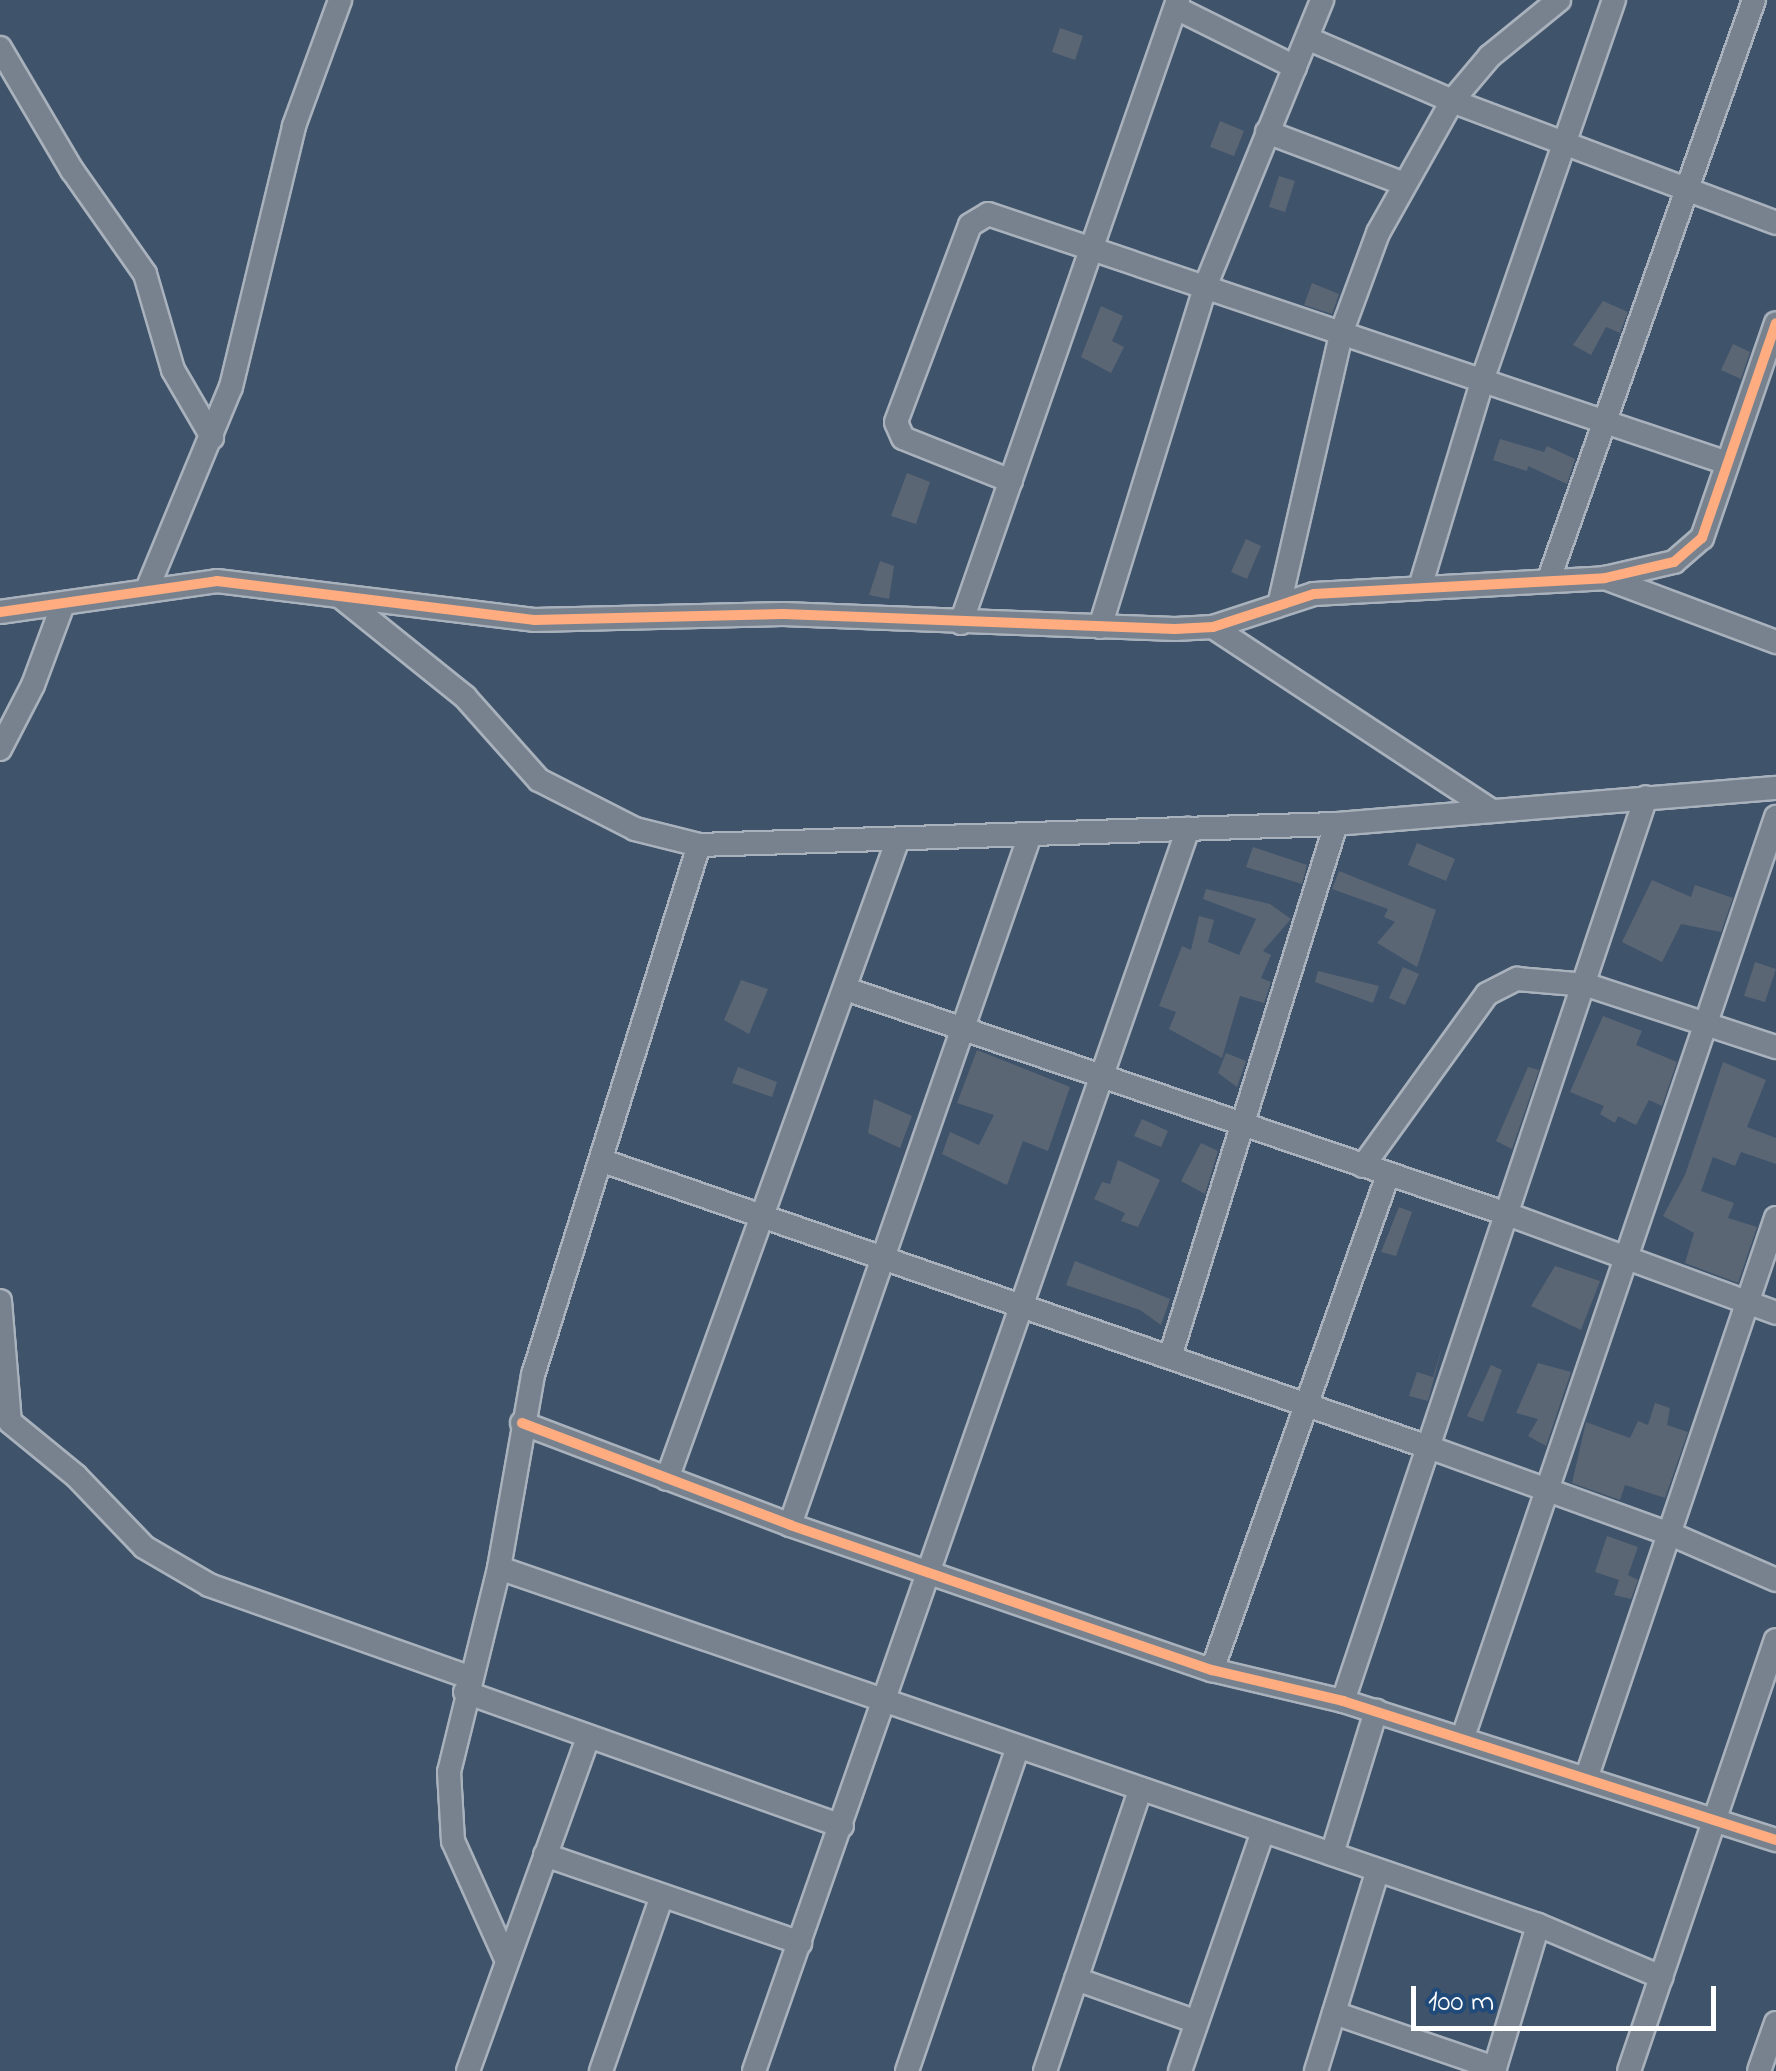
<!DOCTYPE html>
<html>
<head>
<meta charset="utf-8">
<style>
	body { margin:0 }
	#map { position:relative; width:1776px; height:2071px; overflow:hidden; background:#3f536b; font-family:"Indie Flower",sans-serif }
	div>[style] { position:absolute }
	.building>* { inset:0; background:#5b6675 }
	.roads { filter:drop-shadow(2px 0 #a9b2bc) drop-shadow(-2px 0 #a9b2bc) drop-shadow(0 2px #a9b2bc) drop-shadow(0 -2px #a9b2bc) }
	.street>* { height:22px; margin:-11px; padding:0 11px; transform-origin:11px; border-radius:11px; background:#77828e }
	.cycleway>* { height:10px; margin:-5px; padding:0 5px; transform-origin:5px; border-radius:5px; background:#ffac80 }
	span { translate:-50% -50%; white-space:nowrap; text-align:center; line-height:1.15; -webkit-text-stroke:10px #1f4a7a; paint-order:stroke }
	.scale { position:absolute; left:1411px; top:1986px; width:305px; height:45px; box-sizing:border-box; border:5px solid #fff; border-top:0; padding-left:12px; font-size:30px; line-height:35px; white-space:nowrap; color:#fff; -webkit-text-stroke:8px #1f4a7a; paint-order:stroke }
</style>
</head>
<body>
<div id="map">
	<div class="building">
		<i style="clip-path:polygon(1060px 28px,1083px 36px,1075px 60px,1052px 52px)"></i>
		<i style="clip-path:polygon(1220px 121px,1244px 131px,1234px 156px,1210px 147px)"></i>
		<i style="clip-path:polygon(1279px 176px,1295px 181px,1285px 212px,1269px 207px)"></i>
		<i style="clip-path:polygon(1312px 283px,1339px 294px,1332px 314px,1304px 305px)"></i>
		<i style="clip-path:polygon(1603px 301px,1628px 312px,1620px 333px,1606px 327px,1591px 355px,1573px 345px)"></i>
		<i style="clip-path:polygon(1101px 306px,1123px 316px,1112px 341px,1124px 347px,1111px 373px,1081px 357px)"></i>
		<i style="clip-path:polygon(1733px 344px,1750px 352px,1741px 379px,1721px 370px)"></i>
		<i style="clip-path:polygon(1500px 439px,1544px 452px,1547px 446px,1575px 459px,1567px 484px,1528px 466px,1527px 471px,1493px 460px)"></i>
		<i style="clip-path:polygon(907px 473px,930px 482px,916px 524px,891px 516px)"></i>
		<i style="clip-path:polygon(1246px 539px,1261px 546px,1247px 579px,1231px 572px)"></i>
		<i style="clip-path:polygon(880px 561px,894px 566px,889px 599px,869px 595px)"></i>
		<i style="clip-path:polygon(1417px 843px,1455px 859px,1446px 881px,1408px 865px)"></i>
		<i style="clip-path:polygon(1253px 847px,1307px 865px,1302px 884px,1246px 867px)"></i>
		<i style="clip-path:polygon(1339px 871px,1436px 910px,1417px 967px,1377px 943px,1395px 922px,1384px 917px,1388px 909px,1332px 889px)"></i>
		<i style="clip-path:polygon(1652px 880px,1691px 897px,1695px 885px,1733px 898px,1721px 932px,1681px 924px,1662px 962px,1622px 942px)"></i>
		<i style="clip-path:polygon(1206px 889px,1270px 904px,1291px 919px,1263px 951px,1271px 955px,1261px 978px,1271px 982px,1264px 1003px,1240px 996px,1222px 1058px,1169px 1029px,1176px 1012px,1159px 1006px,1182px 946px,1191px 950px,1199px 916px,1214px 920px,1208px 942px,1239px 955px,1256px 919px,1203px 899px)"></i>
		<i style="clip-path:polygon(1755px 962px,1776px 969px,1765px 1002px,1744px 996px)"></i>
		<i style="clip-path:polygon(1403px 967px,1419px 974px,1405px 1005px,1389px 998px)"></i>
		<i style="clip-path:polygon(1318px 971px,1379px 986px,1373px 1003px,1315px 982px)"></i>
		<i style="clip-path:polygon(741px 980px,768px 989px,749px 1034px,724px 1020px)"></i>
		<i style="clip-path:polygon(1603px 1016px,1642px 1031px,1636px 1045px,1677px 1062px,1662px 1106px,1649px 1100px,1636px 1125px,1618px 1116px,1615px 1123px,1600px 1114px,1604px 1106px,1570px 1092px)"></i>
		<i style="clip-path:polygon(977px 1050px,1070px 1087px,1048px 1151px,1023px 1141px,1007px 1185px,942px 1154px,950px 1132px,979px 1145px,994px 1115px,957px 1103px)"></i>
		<i style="clip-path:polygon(1226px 1053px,1246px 1061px,1237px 1087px,1218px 1073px)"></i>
		<i style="clip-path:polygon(1723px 1062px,1766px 1080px,1747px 1127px,1776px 1138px,1776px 1164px,1741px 1152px,1735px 1166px,1713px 1157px,1701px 1191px,1734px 1203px,1728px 1218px,1757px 1227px,1738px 1283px,1685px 1263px,1694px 1233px,1663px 1216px,1685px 1175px)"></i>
		<i style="clip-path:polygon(738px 1067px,777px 1082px,772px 1097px,732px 1083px)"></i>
		<i style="clip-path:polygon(1528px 1067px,1539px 1070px,1512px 1149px,1496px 1141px)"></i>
		<i style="clip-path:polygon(874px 1099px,912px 1116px,900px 1148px,868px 1133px)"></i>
		<i style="clip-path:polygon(1142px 1119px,1168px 1131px,1161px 1147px,1134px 1136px)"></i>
		<i style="clip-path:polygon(1201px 1143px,1218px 1151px,1205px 1194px,1181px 1181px)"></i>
		<i style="clip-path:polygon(1118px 1160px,1160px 1180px,1138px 1227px,1121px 1221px,1125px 1213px,1094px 1199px,1102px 1182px,1110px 1184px)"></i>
		<i style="clip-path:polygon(1399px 1207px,1412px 1212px,1396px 1256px,1381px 1252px)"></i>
		<i style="clip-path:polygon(1075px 1261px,1170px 1299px,1161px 1325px,1140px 1310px,1066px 1285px)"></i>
		<i style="clip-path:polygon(1555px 1266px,1600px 1281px,1581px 1330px,1531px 1306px)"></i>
		<i style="clip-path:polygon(1443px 1344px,1428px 1401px,1409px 1396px,1417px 1372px,1433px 1377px)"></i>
		<i style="clip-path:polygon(1538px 1363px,1571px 1372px,1546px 1446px,1528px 1436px,1538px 1419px,1516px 1413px)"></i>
		<i style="clip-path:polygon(1491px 1365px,1502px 1370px,1483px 1422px,1467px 1416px)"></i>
		<i style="clip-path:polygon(1655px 1403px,1670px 1408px,1667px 1425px,1688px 1432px,1665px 1498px,1625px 1485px,1620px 1500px,1572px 1483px,1586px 1422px,1630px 1438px,1638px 1421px,1648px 1425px)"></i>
		<i style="clip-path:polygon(1607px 1536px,1638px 1547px,1628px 1575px,1638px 1580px,1631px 1599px,1614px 1595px,1619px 1580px,1595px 1572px)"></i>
	</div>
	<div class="roads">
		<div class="street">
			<i style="left:1176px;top:8px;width:133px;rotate:26.4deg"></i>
			<i style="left:1309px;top:39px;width:156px;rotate:23.4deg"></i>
			<i style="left:1452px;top:101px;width:346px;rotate:20.6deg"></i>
			<i style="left:0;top:48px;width:142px;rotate:59.5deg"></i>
			<i style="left:72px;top:170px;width:127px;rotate:54.9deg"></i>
			<i style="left:145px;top:274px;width:100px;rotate:73.7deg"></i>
			<i style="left:173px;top:370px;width:78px;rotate:59.8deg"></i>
			<i style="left:1267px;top:132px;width:144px;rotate:20.7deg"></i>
			<i style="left:1011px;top:481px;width:116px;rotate:-158.3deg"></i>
			<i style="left:903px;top:438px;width:17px;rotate:-114deg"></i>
			<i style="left:896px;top:422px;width:210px;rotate:-69.4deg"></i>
			<i style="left:970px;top:225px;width:21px;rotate:-31deg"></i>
			<i style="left:988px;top:214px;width:780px;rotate:18.62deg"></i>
			<i style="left:1550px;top:576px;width:611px;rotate:-70.5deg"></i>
			<i style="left:1605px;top:578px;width:183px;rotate:20.5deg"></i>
			<i style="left:1421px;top:584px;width:215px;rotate:-73.2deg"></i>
			<i style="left:1483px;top:378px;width:400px;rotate:-70.9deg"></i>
			<i style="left:148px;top:587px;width:217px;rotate:-67.5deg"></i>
			<i style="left:231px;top:387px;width:268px;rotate:-76.4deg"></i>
			<i style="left:294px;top:126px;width:134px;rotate:-69.9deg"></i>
			<i style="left:342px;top:598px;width:158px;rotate:38.8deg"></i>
			<i style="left:465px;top:697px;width:111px;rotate:48.3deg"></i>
			<i style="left:539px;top:780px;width:108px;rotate:27deg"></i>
			<i style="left:635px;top:829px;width:66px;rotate:14deg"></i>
			<i style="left:699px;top:845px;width:637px;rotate:-1.89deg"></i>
			<i style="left:1336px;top:824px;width:441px;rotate:-4.7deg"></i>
			<i style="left:1280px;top:601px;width:277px;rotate:-77.1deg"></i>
			<i style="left:1342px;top:331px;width:104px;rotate:-69.8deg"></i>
			<i style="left:1378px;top:233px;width:151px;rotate:-60.7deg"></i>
			<i style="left:1452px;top:101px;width:59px;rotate:-49.8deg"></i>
			<i style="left:1490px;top:56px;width:89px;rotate:-39.1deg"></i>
			<i style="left:0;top:612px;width:219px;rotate:-8.1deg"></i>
			<i style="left:217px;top:581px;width:319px;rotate:7deg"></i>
			<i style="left:534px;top:620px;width:249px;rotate:-1.4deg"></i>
			<i style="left:783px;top:614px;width:392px;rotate:2.2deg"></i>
			<i style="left:1175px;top:629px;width:38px;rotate:-3deg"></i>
			<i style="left:1213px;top:627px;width:106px;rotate:-18.1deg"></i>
			<i style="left:1314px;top:594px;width:291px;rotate:-3.1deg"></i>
			<i style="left:1605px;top:578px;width:71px;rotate:-13.1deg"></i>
			<i style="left:1674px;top:562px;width:37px;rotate:-41deg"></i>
			<i style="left:1702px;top:538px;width:227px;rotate:-71deg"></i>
			<i style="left:961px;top:623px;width:660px;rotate:-70.8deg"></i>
			<i style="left:1100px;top:627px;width:356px;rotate:-72.8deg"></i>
			<i style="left:1205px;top:287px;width:310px;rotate:-67.8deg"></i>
			<i style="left:1213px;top:627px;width:334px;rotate:33.4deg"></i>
			<i style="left:0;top:749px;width:72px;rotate:-62.7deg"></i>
			<i style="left:33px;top:685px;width:83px;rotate:-69.6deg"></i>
			<i style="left:846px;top:989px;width:701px;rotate:18.8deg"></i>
			<i style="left:1510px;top:1215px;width:283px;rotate:20.2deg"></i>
			<i style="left:603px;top:1161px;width:876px;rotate:19.12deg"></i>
			<i style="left:1431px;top:1448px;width:257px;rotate:19.8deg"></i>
			<i style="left:1673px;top:1535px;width:112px;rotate:23.6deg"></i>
			<i style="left:1363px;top:1166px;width:212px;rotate:-54.2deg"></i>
			<i style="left:1487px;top:994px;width:34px;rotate:-27deg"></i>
			<i style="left:1517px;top:979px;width:70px;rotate:4.9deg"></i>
			<i style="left:1587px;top:985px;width:199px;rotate:18.2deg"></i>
			<i style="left:0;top:1301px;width:121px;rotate:85.3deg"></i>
			<i style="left:10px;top:1422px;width:85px;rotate:39.3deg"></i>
			<i style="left:76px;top:1476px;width:98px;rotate:46.2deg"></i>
			<i style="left:144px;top:1547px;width:75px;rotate:30.3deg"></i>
			<i style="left:209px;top:1585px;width:276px;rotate:19.5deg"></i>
			<i style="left:1170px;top:1357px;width:558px;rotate:-72.7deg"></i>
			<i style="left:522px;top:1423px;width:287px;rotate:20.8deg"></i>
			<i style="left:790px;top:1525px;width:446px;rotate:19deg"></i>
			<i style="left:1212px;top:1670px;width:135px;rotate:13.3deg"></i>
			<i style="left:1343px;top:1701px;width:455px;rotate:17.8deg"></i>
			<i style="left:667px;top:1479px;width:680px;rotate:-70.15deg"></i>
			<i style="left:790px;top:1525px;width:727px;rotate:-70.82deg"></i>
			<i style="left:499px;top:1568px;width:1099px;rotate:18.96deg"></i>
			<i style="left:1538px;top:1925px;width:134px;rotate:22.9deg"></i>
			<i style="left:1212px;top:1670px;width:525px;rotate:-70.43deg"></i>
			<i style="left:465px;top:1692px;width:400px;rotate:19.6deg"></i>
			<i style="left:1343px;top:1701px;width:953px;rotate:-71.47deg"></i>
			<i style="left:1463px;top:1737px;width:972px;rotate:-71.21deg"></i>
			<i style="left:1587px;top:1776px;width:589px;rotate:-71.29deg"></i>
			<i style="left:1332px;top:1854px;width:150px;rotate:-72.9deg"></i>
			<i style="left:545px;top:1855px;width:270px;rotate:19deg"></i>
			<i style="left:506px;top:1959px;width:129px;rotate:-114.2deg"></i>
			<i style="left:453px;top:1841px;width:69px;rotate:-93.3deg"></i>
			<i style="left:449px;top:1772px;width:210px;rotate:-76.2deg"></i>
			<i style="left:499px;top:1568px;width:196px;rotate:-80deg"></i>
			<i style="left:533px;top:1375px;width:555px;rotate:-72.61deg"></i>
			<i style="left:1076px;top:1979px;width:128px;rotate:19.6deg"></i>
			<i style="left:1334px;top:2013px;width:170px;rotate:18.9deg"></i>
			<i style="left:468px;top:2071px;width:355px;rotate:-70.2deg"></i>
			<i style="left:601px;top:2071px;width:185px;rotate:-70.8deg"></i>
			<i style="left:754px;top:2071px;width:1316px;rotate:-70.74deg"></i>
			<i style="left:907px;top:2071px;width:342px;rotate:-71.1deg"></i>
			<i style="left:1045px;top:2071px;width:297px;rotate:-71.3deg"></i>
			<i style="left:1180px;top:2071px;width:254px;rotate:-70.9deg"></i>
			<i style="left:1316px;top:2071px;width:210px;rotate:-72.9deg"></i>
			<i style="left:1494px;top:2071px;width:152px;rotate:-73.2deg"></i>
			<i style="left:1629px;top:2071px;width:455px;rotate:-71.2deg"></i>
			<i style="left:1759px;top:2071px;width:51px;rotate:-70.5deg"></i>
		</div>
	</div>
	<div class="cycleway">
		<i style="left:0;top:612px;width:219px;rotate:-8.1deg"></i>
		<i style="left:217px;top:581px;width:319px;rotate:7deg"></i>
		<i style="left:534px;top:620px;width:249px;rotate:-1.4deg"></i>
		<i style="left:783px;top:614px;width:392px;rotate:2.2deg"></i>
		<i style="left:1175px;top:629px;width:38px;rotate:-3deg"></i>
		<i style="left:1213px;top:627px;width:106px;rotate:-18.1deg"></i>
		<i style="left:1314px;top:594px;width:291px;rotate:-3.1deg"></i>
		<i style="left:1605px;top:578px;width:71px;rotate:-13.1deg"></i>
		<i style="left:1674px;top:562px;width:37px;rotate:-41deg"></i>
		<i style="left:1702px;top:538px;width:227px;rotate:-71deg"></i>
		<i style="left:522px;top:1423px;width:287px;rotate:20.8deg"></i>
		<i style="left:790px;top:1525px;width:446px;rotate:19deg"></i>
		<i style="left:1212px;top:1670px;width:135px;rotate:13.3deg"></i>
		<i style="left:1343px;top:1701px;width:455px;rotate:17.8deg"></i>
	</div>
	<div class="scale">100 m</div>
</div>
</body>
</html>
